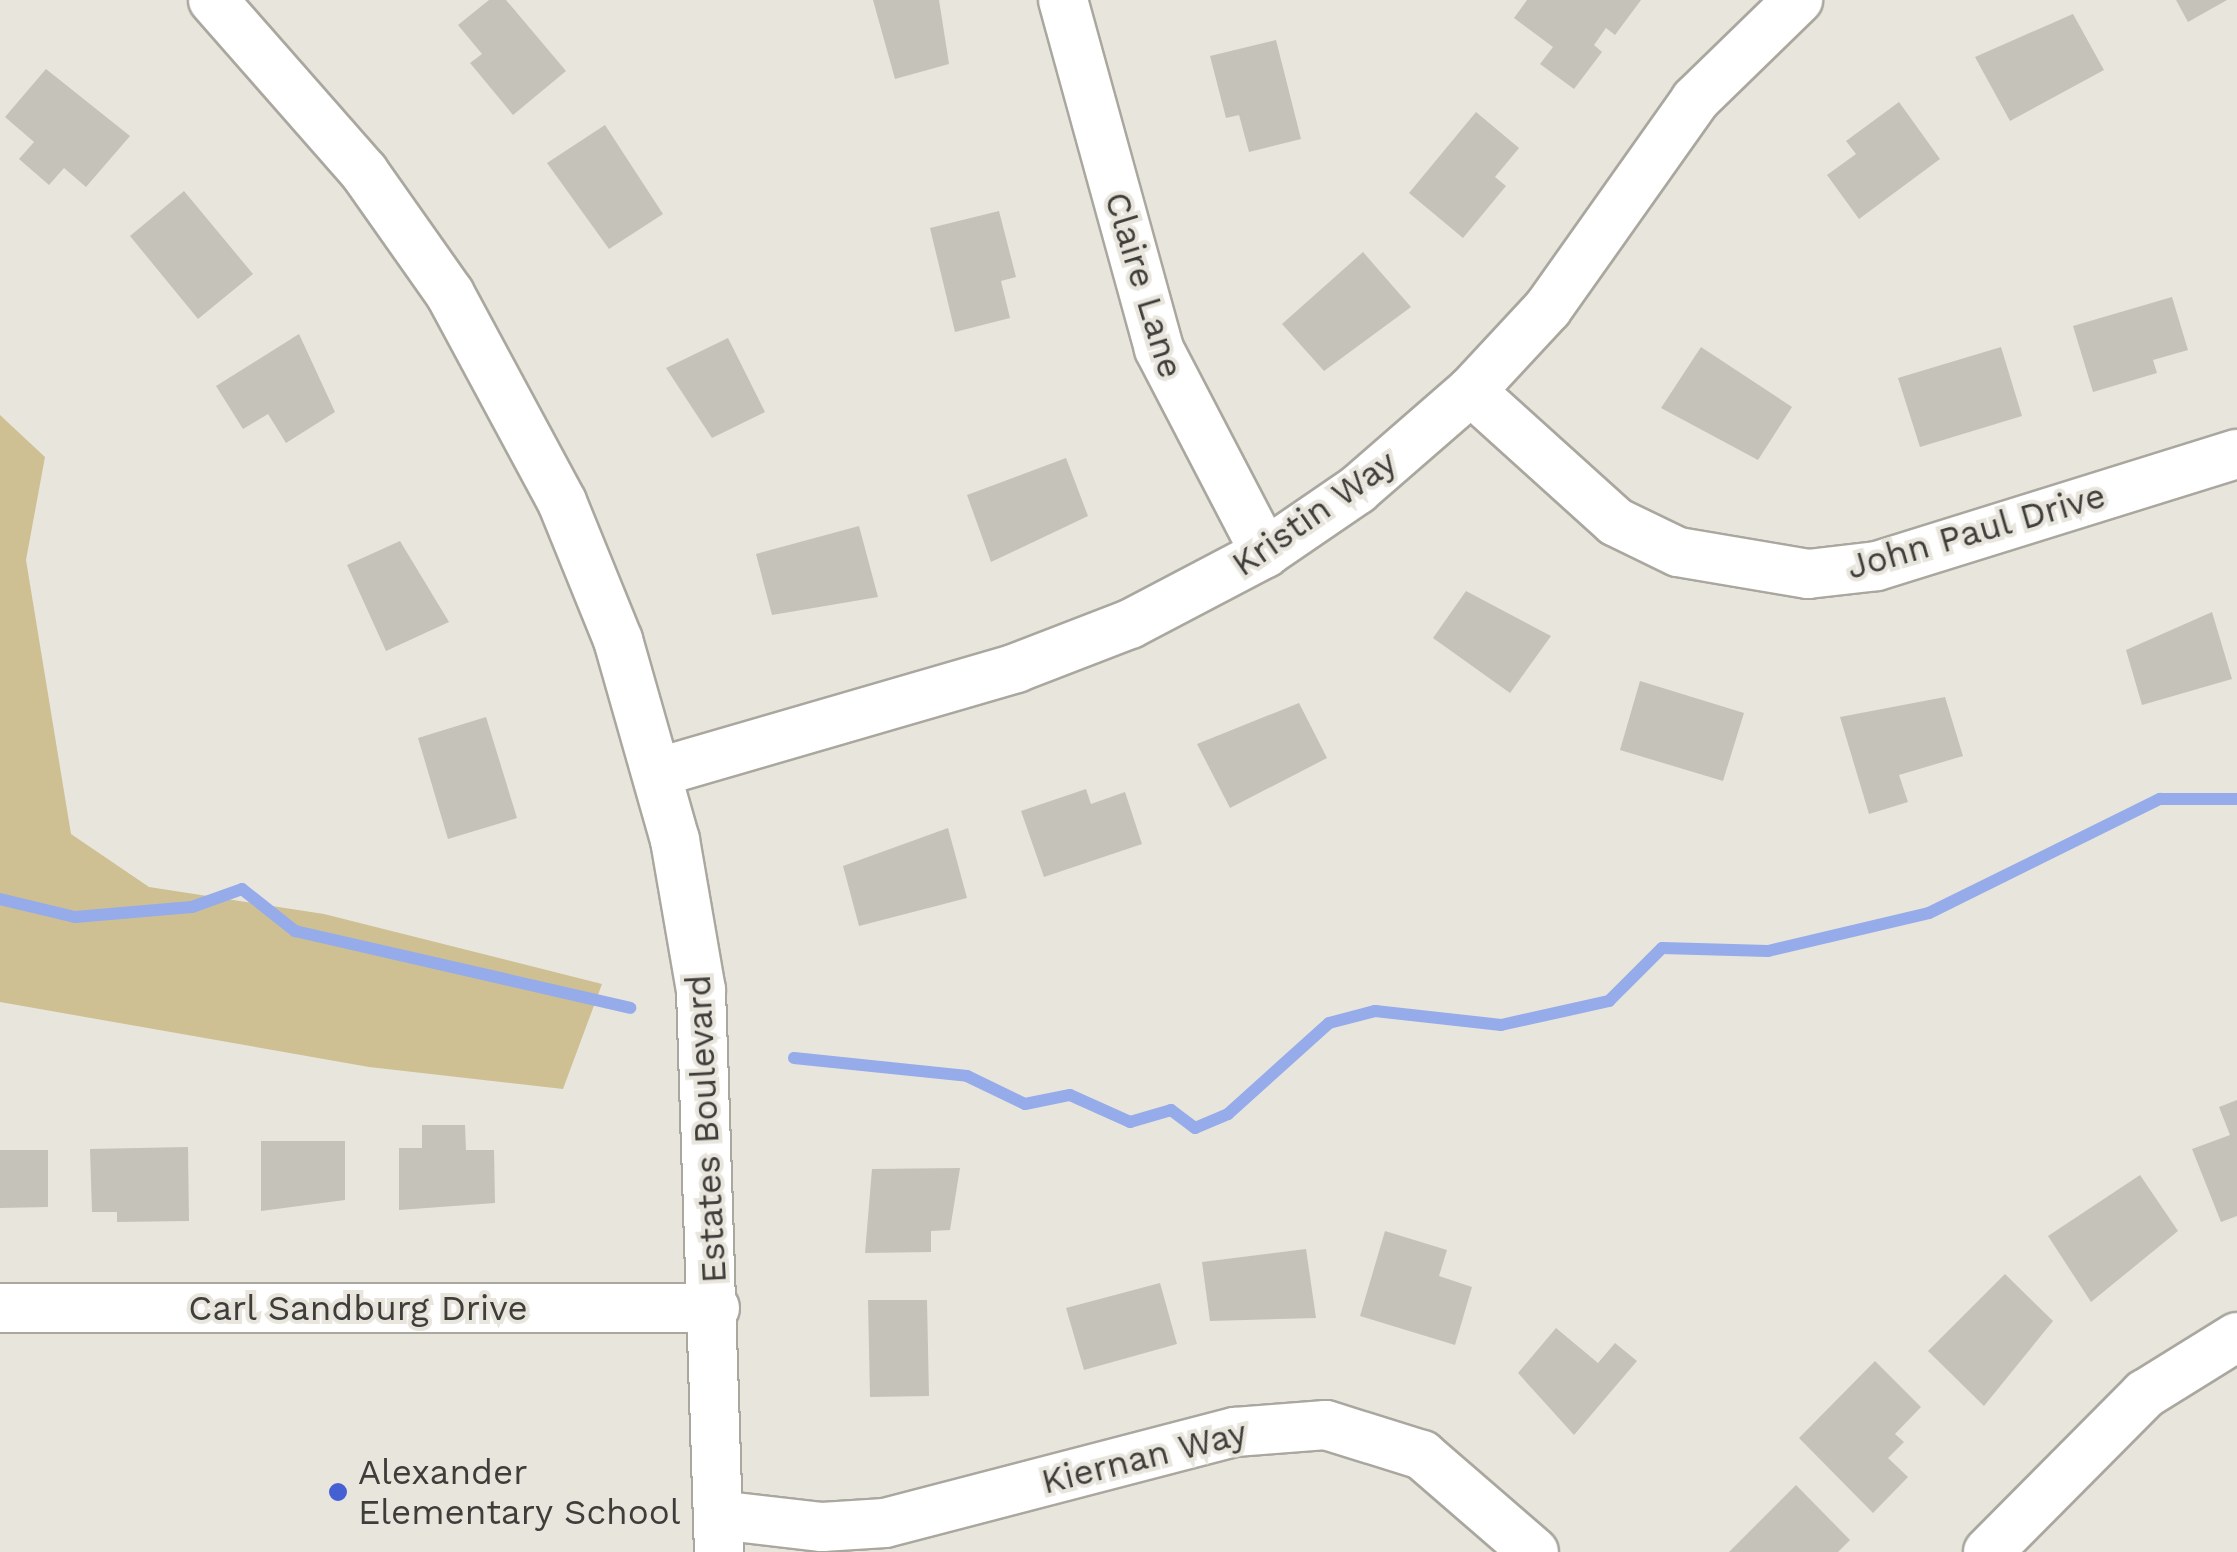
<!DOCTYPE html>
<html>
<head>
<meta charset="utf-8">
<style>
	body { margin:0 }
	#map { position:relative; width:2237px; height:1552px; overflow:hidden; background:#e8e5dd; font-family:"Work Sans",sans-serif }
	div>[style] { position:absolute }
	.green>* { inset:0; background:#cfc093 }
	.stream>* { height:12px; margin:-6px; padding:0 6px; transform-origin:6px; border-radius:6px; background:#95abea }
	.building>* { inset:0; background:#c5c2ba }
	.roads { filter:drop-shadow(2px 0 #aaa79f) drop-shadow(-2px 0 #aaa79f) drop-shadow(0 2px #aaa79f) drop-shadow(0 -2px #aaa79f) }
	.minor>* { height:48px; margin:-24px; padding:0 24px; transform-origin:24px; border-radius:24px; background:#fff }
	.dots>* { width:28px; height:28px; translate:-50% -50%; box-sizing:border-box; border:5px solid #e8e5dd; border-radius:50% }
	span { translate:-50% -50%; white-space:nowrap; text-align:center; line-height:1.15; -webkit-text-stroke:8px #e8e5dd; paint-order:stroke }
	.street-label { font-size:35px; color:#3e3d3a }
	.poi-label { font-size:35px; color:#3e3d3a }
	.left { translate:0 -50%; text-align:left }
</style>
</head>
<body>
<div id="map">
	<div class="green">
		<i style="clip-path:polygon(0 415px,45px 457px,26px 560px,71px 834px,149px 887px,324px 914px,602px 984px,563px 1089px,369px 1067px,0 1002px)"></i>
	</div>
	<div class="stream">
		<i style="left:0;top:899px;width:77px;rotate:13.5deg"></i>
		<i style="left:75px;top:917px;width:117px;rotate:-4.9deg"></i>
		<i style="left:192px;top:907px;width:53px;rotate:-19.8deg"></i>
		<i style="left:242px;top:889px;width:68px;rotate:38.4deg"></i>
		<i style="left:295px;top:931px;width:344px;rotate:12.9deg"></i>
		<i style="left:794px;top:1058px;width:174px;rotate:5.9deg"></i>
		<i style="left:967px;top:1076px;width:64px;rotate:25.8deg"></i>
		<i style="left:1025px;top:1104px;width:46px;rotate:-11.3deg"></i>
		<i style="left:1070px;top:1095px;width:66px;rotate:24.2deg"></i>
		<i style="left:1130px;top:1122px;width:43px;rotate:-16.3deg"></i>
		<i style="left:1171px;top:1110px;width:30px;rotate:37deg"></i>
		<i style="left:1195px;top:1128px;width:36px;rotate:-23deg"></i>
		<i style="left:1228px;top:1114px;width:136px;rotate:-42deg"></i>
		<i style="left:1329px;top:1023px;width:48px;rotate:-14.6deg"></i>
		<i style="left:1375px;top:1011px;width:127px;rotate:6.3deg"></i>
		<i style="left:1501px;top:1025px;width:111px;rotate:-12.5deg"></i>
		<i style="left:1609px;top:1001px;width:75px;rotate:-45deg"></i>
		<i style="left:1662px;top:948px;width:106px;rotate:1.6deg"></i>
		<i style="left:1768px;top:951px;width:165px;rotate:-13.3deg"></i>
		<i style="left:1929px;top:913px;width:258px;rotate:-26.3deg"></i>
		<i style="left:2160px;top:799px;width:77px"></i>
	</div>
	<div class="building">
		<i style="clip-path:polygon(489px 0,506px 0,566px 71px,513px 115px,470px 63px,482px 54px,458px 25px)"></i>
		<i style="clip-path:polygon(873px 0,939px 0,949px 64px,895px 79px)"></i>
		<i style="clip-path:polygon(1527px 0,1641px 0,1615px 35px,1606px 28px,1594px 45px,1602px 52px,1574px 89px,1540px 64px,1553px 47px,1514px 18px)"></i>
		<i style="clip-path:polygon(2176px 0,2227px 0,2188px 22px)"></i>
		<i style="clip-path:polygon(2073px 14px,2104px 70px,2010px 121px,1975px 57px)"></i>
		<i style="clip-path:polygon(1276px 40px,1301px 139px,1249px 152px,1239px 115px,1226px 118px,1210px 56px)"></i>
		<i style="clip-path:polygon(46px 69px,130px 136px,86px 187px,64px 168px,49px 185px,19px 159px,34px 142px,5px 117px)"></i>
		<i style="clip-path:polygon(1899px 102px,1940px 159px,1859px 219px,1827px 175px,1856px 154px,1846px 141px)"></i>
		<i style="clip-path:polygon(1476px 112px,1519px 148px,1495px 177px,1506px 186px,1463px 238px,1409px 193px)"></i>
		<i style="clip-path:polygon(605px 125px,663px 214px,609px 249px,547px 163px)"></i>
		<i style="clip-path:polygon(184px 191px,253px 274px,198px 319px,130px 236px)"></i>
		<i style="clip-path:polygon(999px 211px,1016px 277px,1001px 281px,1010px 318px,955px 332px,930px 228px)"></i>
		<i style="clip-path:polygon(1363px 252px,1411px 307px,1324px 371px,1282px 324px)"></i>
		<i style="clip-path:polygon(2172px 297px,2188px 350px,2153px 360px,2157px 373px,2093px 392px,2073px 326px)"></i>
		<i style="clip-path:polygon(299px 334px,335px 412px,286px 443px,268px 414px,243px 429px,216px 386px)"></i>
		<i style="clip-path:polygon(728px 338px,765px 412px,712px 438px,666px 368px)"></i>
		<i style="clip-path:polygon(1701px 347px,1792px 407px,1758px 460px,1661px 408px)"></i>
		<i style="clip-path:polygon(2001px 347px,2022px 416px,1920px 447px,1898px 378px)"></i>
		<i style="clip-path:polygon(1066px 458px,1088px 516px,991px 562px,967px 495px)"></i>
		<i style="clip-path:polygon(859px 526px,878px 597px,772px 615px,756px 554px)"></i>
		<i style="clip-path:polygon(400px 541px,449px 622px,386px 651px,347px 565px)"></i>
		<i style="clip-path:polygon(1466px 591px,1551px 636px,1510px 693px,1433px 638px)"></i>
		<i style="clip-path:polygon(2212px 612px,2232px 679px,2142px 705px,2126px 650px)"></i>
		<i style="clip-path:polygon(1640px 681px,1744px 713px,1723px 781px,1620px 750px)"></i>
		<i style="clip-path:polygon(1945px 697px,1963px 756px,1899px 775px,1908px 802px,1869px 814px,1840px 717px)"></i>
		<i style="clip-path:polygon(1299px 703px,1327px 758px,1230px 808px,1197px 744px)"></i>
		<i style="clip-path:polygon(486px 717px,517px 818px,448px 839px,418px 738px)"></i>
		<i style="clip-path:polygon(1086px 789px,1091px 804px,1125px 792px,1142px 844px,1044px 877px,1021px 811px)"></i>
		<i style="clip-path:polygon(948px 828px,967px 898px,859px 926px,843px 866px)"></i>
		<i style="clip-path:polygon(2237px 1100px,2237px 1216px,2221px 1222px,2192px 1149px,2230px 1135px,2219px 1107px)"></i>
		<i style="clip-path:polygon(422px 1125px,465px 1125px,466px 1150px,494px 1150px,495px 1203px,399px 1210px,399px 1148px,422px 1148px)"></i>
		<i style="clip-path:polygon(261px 1141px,345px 1141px,345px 1200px,261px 1211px)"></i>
		<i style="clip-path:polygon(188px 1147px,189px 1221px,117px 1222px,117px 1212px,92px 1212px,90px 1149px)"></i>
		<i style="clip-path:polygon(0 1150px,48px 1150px,48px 1207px,0 1208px)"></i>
		<i style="clip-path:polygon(960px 1168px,950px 1230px,931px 1231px,931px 1252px,865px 1253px,872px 1169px)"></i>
		<i style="clip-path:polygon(2140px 1175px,2178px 1231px,2091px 1302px,2048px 1236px)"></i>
		<i style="clip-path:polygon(1385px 1231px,1447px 1250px,1439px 1276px,1472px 1287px,1455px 1345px,1360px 1316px)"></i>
		<i style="clip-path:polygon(1306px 1249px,1316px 1318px,1210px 1321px,1202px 1262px)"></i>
		<i style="clip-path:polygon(2005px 1274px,2053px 1321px,1984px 1406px,1928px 1351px)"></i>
		<i style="clip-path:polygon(1160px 1283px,1177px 1344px,1084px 1370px,1066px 1308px)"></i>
		<i style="clip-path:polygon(868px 1300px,927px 1300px,929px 1396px,870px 1397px)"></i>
		<i style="clip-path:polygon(1556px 1328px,1598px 1363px,1615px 1343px,1637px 1361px,1574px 1435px,1518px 1373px)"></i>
		<i style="clip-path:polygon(1875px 1361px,1921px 1407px,1895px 1434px,1904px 1442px,1888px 1458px,1908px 1477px,1873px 1513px,1799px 1438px)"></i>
		<i style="clip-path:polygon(1796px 1485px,1850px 1540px,1838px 1552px,1729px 1552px)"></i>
	</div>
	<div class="roads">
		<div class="minor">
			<i style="left:213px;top:0;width:229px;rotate:48.7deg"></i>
			<i style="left:364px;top:172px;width:149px;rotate:54.8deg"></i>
			<i style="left:450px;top:294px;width:236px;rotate:61.7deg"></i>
			<i style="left:562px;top:502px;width:149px;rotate:67.9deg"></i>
			<i style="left:618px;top:640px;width:208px;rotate:74.1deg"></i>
			<i style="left:675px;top:840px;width:152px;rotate:80.2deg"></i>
			<i style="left:701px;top:990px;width:562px;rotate:88.17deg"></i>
			<i style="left:1063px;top:0;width:362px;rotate:74.6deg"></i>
			<i style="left:1159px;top:349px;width:230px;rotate:62.5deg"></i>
			<i style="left:1471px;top:391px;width:195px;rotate:42.1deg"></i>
			<i style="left:1616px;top:522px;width:69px;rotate:25.8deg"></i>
			<i style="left:1678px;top:552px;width:132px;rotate:9.6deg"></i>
			<i style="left:1808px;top:574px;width:69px;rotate:-6.6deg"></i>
			<i style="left:1877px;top:566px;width:377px;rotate:-17.3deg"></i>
			<i style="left:659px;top:772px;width:372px;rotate:-16.2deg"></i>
			<i style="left:1016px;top:668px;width:122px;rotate:-21.1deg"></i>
			<i style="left:1130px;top:624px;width:153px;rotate:-27.7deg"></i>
			<i style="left:1265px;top:553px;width:112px;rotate:-34.4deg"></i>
			<i style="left:1357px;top:490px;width:151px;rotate:-41deg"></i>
			<i style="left:1471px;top:391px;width:113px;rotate:-47.1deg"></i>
			<i style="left:1548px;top:308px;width:255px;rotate:-54.7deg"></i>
			<i style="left:1695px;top:100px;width:144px;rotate:-44.2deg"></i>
			<i style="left:0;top:1308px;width:715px"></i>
			<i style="left:718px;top:1515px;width:105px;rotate:6.6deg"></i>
			<i style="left:822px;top:1527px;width:63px;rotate:-3.6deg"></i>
			<i style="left:885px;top:1523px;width:362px;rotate:-14.6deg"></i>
			<i style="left:1235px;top:1432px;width:91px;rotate:-4.4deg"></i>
			<i style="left:1326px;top:1425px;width:101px;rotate:17.4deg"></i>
			<i style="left:1422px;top:1455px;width:148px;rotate:40.9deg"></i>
			<i style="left:1988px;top:1552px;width:223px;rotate:-45.2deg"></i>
			<i style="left:2145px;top:1394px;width:108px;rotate:-31.8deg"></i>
		</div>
	</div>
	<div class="dots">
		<i style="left:338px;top:1492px;background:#4560d3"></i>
	</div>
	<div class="street-label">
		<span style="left:1144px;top:285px;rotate:73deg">Claire Lane</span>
		<span style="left:1314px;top:513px;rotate:-35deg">Kristin Way</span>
		<span style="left:1976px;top:531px;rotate:-16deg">John Paul Drive</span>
		<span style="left:706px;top:1129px;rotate:-93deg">Estates Boulevard</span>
		<span style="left:358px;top:1308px">Carl Sandburg Drive</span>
		<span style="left:1144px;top:1457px;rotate:-14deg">Kiernan Way</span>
	</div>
	<div class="poi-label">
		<span class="left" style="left:358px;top:1492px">Alexander<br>Elementary School</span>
	</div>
</div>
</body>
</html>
